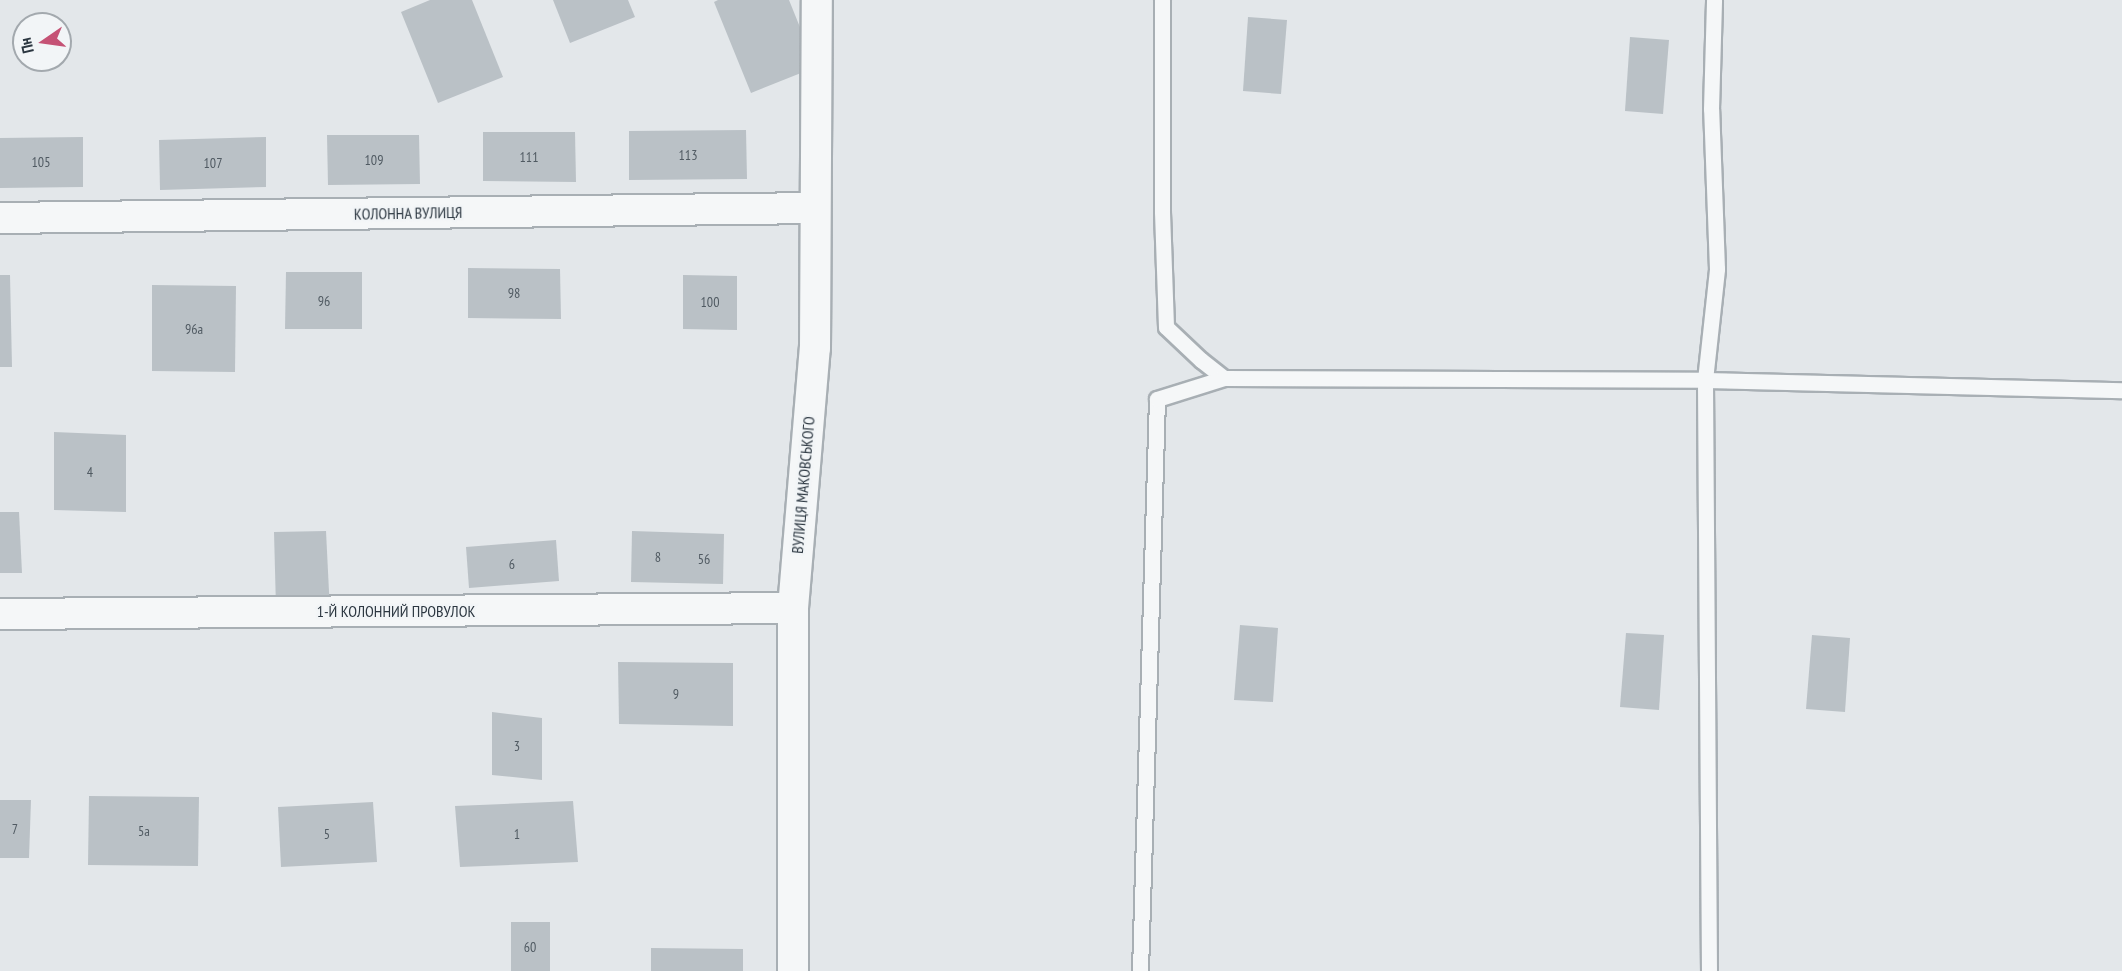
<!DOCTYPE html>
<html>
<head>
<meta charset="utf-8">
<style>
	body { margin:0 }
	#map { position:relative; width:2122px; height:971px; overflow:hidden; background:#e3e7ea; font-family:"PT Sans Narrow",sans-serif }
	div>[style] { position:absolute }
	.building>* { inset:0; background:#bac1c6 }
	.roads { filter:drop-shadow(2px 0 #a8afb4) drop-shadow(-2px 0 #a8afb4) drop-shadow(0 2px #a8afb4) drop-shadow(0 -2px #a8afb4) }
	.lane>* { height:15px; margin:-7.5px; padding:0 7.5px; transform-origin:7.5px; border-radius:7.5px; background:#f5f7f8 }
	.street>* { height:30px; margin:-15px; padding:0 15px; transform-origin:15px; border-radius:15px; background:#f5f7f8 }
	span { translate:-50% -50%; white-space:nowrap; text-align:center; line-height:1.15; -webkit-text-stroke:5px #f2f5f7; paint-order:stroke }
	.number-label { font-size:14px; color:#505a62 }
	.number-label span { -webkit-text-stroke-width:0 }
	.street-label { font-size:16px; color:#2c3741 }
	.north { position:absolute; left:12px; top:12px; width:60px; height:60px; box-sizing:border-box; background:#f2f5f7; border:2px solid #a3a9ae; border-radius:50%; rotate:257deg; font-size:16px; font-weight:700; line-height:24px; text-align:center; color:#2c3741 }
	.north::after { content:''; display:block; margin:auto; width:21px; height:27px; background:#c55275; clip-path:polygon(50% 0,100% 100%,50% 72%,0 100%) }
</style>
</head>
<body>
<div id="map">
	<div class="building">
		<i style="clip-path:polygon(430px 0,472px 0,503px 77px,438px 103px,401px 12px)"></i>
		<i style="clip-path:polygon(553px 0,628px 0,635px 17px,570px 43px)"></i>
		<i style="clip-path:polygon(718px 0,789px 0,816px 67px,751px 93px,714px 2px)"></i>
		<i style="clip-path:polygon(1248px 17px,1287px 20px,1281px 94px,1243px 91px)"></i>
		<i style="clip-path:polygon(1630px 37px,1669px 40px,1663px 114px,1625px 111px)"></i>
		<i style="clip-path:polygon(746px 130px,747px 179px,629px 180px,629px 131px)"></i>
		<i style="clip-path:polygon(483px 132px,575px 132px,576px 182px,483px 181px)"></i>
		<i style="clip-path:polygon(327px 135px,419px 135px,420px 184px,328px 185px)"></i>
		<i style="clip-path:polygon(83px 137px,83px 187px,0 188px,0 138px)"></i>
		<i style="clip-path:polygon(266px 137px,266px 187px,160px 190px,159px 140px)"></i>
		<i style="clip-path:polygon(468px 268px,560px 269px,561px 319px,468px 318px)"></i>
		<i style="clip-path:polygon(286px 272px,362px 272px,362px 329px,285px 329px)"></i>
		<i style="clip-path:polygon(0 275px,10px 275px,12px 367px,0 367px)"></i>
		<i style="clip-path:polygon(683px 275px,737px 276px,737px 330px,683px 329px)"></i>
		<i style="clip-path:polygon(152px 285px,236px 286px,235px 372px,152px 371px)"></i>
		<i style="clip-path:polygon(54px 432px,126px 435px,126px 512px,54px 510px)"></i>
		<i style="clip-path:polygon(0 512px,19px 512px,22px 573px,0 573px)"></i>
		<i style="clip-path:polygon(326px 531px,330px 612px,276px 608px,274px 532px)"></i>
		<i style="clip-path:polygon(632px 531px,724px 534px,723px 584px,631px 582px)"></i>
		<i style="clip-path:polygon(556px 540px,559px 581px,469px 588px,466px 547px)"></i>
		<i style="clip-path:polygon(1240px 625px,1278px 628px,1273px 702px,1234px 700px)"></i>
		<i style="clip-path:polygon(1626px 633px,1664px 635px,1659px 710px,1620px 707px)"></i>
		<i style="clip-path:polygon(1812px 635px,1850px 638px,1845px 712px,1806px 709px)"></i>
		<i style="clip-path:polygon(618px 662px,733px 663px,733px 726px,619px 724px)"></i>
		<i style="clip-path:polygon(492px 712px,542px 718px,542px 780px,492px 775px)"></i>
		<i style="clip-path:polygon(89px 796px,199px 797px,198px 866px,88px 865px)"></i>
		<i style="clip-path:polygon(0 800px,31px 800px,29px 858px,0 858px)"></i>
		<i style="clip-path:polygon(573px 801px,578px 862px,460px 867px,455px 806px)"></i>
		<i style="clip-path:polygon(373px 802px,377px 862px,281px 867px,278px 807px)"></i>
		<i style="clip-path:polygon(511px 922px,550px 922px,550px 971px,511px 971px)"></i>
		<i style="clip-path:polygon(651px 948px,743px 949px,743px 971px,651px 971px)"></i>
	</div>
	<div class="roads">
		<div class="lane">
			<i style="left:1162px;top:0;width:212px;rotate:90deg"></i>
			<i style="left:1162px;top:212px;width:115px;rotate:88deg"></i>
			<i style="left:1166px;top:327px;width:48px;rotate:43.3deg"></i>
			<i style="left:1201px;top:360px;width:29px;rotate:38deg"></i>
			<i style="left:1140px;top:971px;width:572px;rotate:-88.3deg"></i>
			<i style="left:1157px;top:399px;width:70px;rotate:-17.4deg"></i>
			<i style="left:1224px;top:378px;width:481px;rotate:0.2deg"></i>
			<i style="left:1705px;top:380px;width:417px;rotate:1.4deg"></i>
			<i style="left:1709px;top:971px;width:591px;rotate:-90.39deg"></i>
			<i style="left:1705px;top:380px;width:112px;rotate:-83.8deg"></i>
			<i style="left:1717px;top:269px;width:160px;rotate:-92.1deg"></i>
			<i style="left:1711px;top:109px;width:109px;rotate:-88.4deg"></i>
		</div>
		<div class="street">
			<i style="left:0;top:218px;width:815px;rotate:-0.7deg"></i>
			<i style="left:0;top:614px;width:793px;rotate:-0.43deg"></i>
			<i style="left:793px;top:971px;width:363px;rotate:-90deg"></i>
			<i style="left:793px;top:608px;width:261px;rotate:-85.2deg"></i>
			<i style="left:815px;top:348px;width:348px;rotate:-89.7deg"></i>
		</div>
	</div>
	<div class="number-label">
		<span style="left:688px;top:155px">113</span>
		<span style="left:529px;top:157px">111</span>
		<span style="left:374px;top:160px">109</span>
		<span style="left:41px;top:162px">105</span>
		<span style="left:213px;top:163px">107</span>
		<span style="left:514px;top:293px">98</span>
		<span style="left:324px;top:301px">96</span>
		<span style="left:710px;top:302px">100</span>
		<span style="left:194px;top:329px">96а</span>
		<span style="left:90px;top:472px">4</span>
		<span style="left:658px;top:557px">8</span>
		<span style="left:704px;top:559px">56</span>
		<span style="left:512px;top:564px">6</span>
		<span style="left:676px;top:694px">9</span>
		<span style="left:517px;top:746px">3</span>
		<span style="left:15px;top:829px">7</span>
		<span style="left:144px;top:831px">5а</span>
		<span style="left:327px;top:834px">5</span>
		<span style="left:517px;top:834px">1</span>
		<span style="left:530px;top:947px">60</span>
	</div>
	<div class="street-label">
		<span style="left:408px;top:213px;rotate:-1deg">КОЛОННА ВУЛИЦЯ</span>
		<span style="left:803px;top:485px;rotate:-85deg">ВУЛИЦЯ МАКОВСЬКОГО</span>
		<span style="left:396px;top:611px">1-Й КОЛОННИЙ ПРОВУЛОК</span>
	</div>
	<div class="north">Пн</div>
</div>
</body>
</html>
